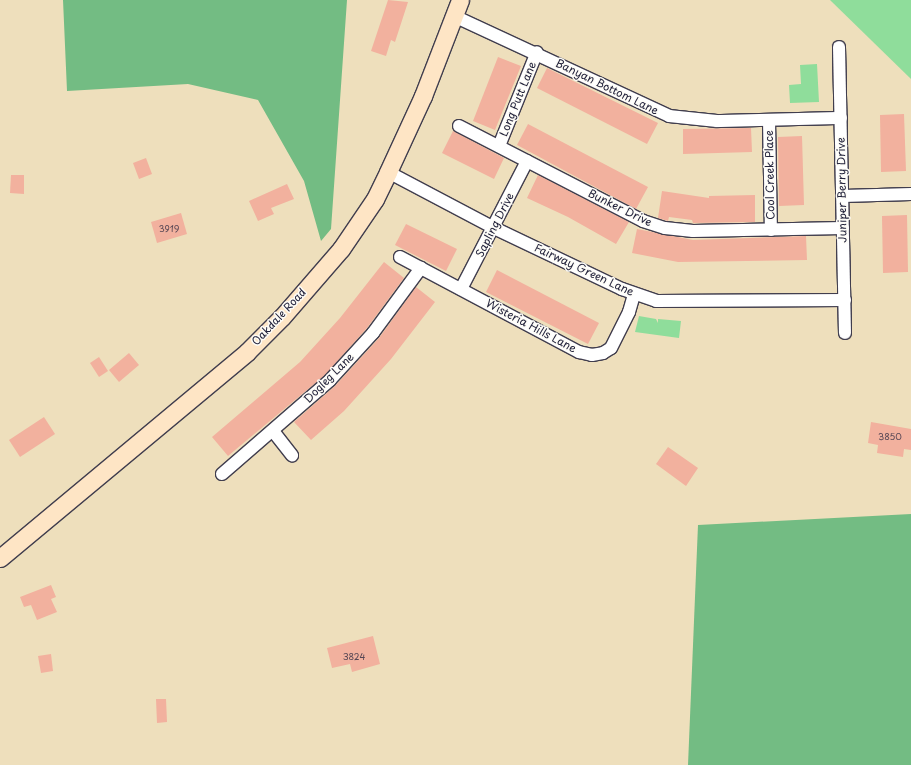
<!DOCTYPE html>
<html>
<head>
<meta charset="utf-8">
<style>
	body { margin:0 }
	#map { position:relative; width:911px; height:765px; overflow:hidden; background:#eedfbc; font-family:"Playpen Sans",sans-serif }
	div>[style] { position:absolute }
	.green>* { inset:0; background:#8fdd9b }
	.forest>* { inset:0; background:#73bc83 }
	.building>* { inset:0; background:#f2b19e }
	.roads { filter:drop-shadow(1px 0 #413e4e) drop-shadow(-1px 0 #413e4e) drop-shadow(0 1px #413e4e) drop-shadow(0 -1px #413e4e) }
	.street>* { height:12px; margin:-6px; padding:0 6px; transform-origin:6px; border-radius:6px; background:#fff }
	.secondary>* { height:17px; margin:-8.5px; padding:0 8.5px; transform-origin:8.5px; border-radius:8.5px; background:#fee5c5 }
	span { translate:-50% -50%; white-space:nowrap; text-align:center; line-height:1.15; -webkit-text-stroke:3px #fdfcf7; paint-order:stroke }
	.number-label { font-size:9px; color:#564654 }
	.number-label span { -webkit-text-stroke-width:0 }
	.street-label { font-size:11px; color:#22223b }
</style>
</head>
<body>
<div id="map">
	<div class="green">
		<i style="clip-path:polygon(830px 0,911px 0,911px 79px)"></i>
		<i style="clip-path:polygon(817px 64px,819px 102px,790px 103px,789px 85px,801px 84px,800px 65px)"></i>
		<i style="clip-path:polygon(639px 316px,656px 319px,658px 323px,658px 319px,681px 321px,679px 338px,635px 332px)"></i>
	</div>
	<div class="forest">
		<i style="clip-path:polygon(63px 0,347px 0,331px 229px,321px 241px,304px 181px,258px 100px,188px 84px,67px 91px)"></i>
		<i style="clip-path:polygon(911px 514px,911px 765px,688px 765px,698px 525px)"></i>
	</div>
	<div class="building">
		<i style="clip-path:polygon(388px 0,408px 2px,395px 42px,391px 40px,386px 56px,371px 51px)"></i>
		<i style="clip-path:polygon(498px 57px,521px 66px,495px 130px,473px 121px)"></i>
		<i style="clip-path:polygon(547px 68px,658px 123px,647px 144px,537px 88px)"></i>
		<i style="clip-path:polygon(904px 114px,906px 171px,881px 172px,880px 115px)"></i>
		<i style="clip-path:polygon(528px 124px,648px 187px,636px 209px,517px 145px)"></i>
		<i style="clip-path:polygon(751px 128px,752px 152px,683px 154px,683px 129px)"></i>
		<i style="clip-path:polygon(453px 131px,504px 158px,494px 179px,442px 153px)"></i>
		<i style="clip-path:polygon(802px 136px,804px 205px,779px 206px,778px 137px)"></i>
		<i style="clip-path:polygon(146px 158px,152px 174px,139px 179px,133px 163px)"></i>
		<i style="clip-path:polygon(11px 175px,24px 175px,24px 194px,10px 193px)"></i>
		<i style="clip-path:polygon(538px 175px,629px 222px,616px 244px,568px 217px,527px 198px)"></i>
		<i style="clip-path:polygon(287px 184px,294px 199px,271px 208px,274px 214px,258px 221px,249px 201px)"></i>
		<i style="clip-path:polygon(662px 191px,709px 198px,709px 196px,755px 195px,755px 222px,693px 223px,692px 220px,669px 217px,668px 221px,658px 218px)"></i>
		<i style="clip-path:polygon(181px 213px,187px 234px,157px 243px,151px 222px)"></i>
		<i style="clip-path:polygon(907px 215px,908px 272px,883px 273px,882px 216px)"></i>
		<i style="clip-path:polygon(406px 224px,457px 249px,446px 271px,395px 245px)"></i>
		<i style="clip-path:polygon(637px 229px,693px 240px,806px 236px,807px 260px,678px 262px,632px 253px)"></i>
		<i style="clip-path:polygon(384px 262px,404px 278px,367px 328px,325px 375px,228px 456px,212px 437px,300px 362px,340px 318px)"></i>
		<i style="clip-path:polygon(497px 270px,599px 323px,588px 344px,486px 292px)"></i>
		<i style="clip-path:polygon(416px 287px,435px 302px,391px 359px,344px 411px,311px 440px,294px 422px,335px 386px,379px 338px)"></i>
		<i style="clip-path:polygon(129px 353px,139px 365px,119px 382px,109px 370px)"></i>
		<i style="clip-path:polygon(99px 357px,108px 371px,99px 377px,90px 363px)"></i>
		<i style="clip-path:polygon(44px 417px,55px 434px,20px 457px,9px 440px)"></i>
		<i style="clip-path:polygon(871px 422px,911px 429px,911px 450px,904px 449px,903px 457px,877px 453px,878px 445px,868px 443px)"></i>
		<i style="clip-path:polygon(668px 447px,698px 468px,686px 486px,656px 464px)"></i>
		<i style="clip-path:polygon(51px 585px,56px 597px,51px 599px,57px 612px,37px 620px,31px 605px,24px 607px,20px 597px)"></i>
		<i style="clip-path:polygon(373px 636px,380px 664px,352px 672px,350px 664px,332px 668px,327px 648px)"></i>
		<i style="clip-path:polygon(51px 654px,53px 671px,41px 673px,38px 656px)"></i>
		<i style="clip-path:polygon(156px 699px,166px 699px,167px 722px,157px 723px)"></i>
	</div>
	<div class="roads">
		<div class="street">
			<i style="left:454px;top:16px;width:237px;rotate:24.9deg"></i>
			<i style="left:669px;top:116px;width:48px;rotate:5.9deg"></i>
			<i style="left:717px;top:121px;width:124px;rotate:-1.4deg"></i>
			<i style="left:839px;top:47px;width:286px;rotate:88.8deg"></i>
			<i style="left:769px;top:120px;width:110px;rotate:89deg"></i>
			<i style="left:459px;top:126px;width:207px;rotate:27.3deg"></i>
			<i style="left:643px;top:221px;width:23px;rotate:18deg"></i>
			<i style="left:665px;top:228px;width:28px;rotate:6deg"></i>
			<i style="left:693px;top:231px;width:150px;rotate:-1.1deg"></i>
			<i style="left:499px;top:146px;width:101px;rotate:-68deg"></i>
			<i style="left:388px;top:172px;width:120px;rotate:27.8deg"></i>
			<i style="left:494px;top:228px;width:142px;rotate:25.5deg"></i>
			<i style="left:622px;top:289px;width:36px;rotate:19deg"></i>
			<i style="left:656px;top:301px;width:189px;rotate:-0.3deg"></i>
			<i style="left:843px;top:196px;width:68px;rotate:-1.7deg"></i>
			<i style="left:400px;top:257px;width:203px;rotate:28deg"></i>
			<i style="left:579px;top:352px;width:13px;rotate:13deg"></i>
			<i style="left:592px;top:355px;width:11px;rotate:-10deg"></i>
			<i style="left:603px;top:353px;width:9px;rotate:-32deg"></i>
			<i style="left:611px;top:348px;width:40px;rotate:-63.4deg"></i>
			<i style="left:629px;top:312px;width:19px;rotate:-74deg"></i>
			<i style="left:461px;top:289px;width:144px;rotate:-62.7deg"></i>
			<i style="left:273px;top:431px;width:31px;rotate:52deg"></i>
			<i style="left:222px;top:474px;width:143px;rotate:-41deg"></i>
			<i style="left:330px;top:380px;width:64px;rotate:-47.5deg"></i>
			<i style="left:373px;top:333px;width:81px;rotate:-53.6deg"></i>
		</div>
		<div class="secondary">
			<i style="left:0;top:558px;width:322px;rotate:-39.8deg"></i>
			<i style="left:247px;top:352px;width:49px;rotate:-45deg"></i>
			<i style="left:282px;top:317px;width:90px;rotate:-49.1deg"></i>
			<i style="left:341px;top:249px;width:60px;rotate:-55.8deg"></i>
			<i style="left:375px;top:199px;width:30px;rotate:-64deg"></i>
			<i style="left:388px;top:172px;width:84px;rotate:-65.3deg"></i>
			<i style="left:423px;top:96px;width:103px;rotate:-68.9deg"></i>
		</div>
	</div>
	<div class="number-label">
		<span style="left:169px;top:228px">3919</span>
		<span style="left:890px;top:436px">3850</span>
		<span style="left:354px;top:656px">3824</span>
	</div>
	<div class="street-label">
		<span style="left:607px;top:87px;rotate:26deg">Banyan Bottom Lane</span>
		<span style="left:518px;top:99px;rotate:-68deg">Long Putt Lane</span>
		<span style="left:770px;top:175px;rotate:-91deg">Cool Creek Place</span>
		<span style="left:842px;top:190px;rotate:-91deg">Juniper Berry Drive</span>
		<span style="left:620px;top:208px;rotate:26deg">Bunker Drive</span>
		<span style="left:495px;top:225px;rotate:-63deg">Sapling Drive</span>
		<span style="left:584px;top:270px;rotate:25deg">Fairway Green Lane</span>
		<span style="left:279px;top:317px;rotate:-47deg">Oakdale Road</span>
		<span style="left:531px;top:326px;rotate:28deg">Wisteria Hills Lane</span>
		<span style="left:329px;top:378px;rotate:-45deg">Dogleg Lane</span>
	</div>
</div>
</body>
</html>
